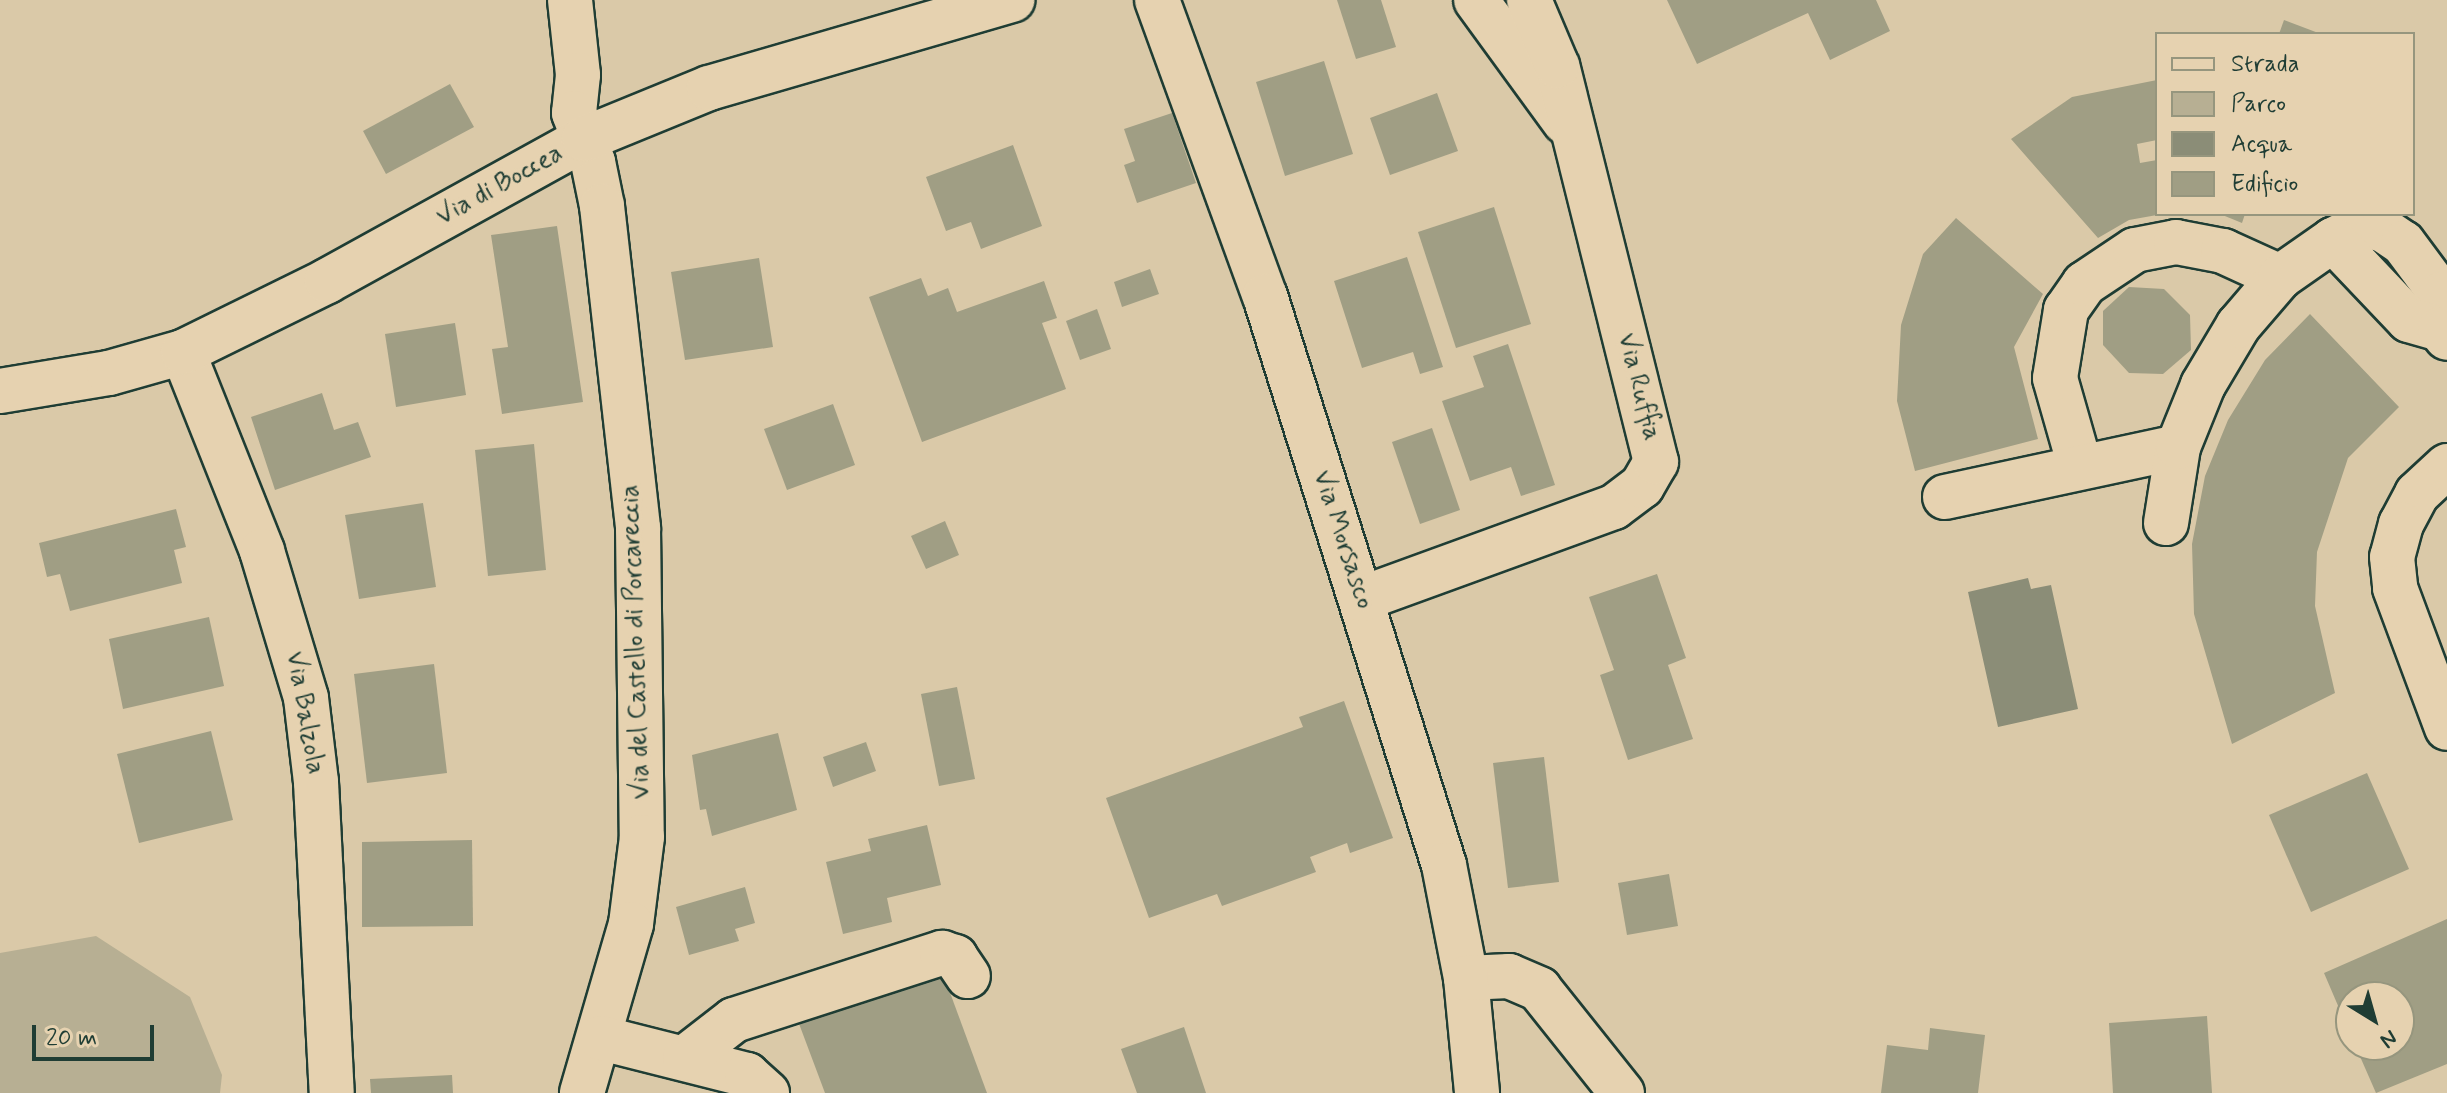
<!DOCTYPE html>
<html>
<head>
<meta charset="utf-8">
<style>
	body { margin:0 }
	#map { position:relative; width:2447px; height:1093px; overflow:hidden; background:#dac9a8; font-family:Mynerve,sans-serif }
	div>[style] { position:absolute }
	.green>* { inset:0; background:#b7af93 }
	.water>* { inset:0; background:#8b8d77 }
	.building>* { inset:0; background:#a09e84 }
	.roads { filter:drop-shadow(2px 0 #1f3d34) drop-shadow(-2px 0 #1f3d34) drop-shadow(0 2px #1f3d34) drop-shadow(0 -2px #1f3d34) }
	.minor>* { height:44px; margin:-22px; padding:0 22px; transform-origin:22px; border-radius:22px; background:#e6d2b0 }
	.major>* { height:44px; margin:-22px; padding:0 22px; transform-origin:22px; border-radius:22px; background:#e6d2b0 }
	span { translate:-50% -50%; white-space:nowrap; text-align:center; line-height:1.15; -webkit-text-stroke:7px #e6d2b0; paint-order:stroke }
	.street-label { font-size:26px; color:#1f3d34 }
	.legend { position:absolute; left:2155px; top:32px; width:260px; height:184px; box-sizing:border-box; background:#e6d2b0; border:2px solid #96967e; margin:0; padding:10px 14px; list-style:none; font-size:24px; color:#1f3d34 }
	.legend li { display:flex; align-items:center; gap:16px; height:40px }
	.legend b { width:40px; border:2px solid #96967e }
	.north { position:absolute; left:2335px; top:981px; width:80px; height:80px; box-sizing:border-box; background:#e6d2b0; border:2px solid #96967e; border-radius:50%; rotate:143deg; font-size:22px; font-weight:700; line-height:32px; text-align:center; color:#1f3d34 }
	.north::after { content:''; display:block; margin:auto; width:28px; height:36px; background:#1f3d34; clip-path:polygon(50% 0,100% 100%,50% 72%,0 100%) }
	.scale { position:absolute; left:32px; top:1025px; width:122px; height:36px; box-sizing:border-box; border:4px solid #1f3d34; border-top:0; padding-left:10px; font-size:24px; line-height:28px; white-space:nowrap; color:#1f3d34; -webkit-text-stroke:6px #e6d2b0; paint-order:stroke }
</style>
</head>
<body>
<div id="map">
	<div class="green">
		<i style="clip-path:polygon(96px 936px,190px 997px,222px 1075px,220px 1093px,0 1093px,0 953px)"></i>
	</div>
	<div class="water">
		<i style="clip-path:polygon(2028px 578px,2031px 589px,2051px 585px,2078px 709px,1998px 727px,1968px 592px)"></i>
	</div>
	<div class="building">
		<i style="clip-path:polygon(1337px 0,1381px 0,1396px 47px,1356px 59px)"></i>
		<i style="clip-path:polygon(1667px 0,1876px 0,1890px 31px,1830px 60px,1808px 13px,1697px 64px)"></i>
		<i style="clip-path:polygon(2284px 20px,2321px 34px,2279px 34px)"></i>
		<i style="clip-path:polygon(1324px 61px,1353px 154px,1285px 176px,1256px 82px)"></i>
		<i style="clip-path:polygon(2157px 80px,2157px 140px,2137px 144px,2140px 163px,2157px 160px,2157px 215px,2129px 220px,2098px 238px,2011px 139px,2072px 97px)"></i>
		<i style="clip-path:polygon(450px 84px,474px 127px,386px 174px,363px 131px)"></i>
		<i style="clip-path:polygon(1437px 93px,1458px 151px,1390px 175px,1370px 118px)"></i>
		<i style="clip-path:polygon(1172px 113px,1196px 183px,1137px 203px,1124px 165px,1135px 161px,1124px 129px)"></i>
		<i style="clip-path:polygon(1013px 145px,1042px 226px,981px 249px,971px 222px,946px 231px,926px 177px)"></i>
		<i style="clip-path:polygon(1494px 207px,1531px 324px,1456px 348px,1418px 232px)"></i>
		<i style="clip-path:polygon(2220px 214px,2245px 214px,2242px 223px)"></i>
		<i style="clip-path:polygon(1956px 218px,2043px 294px,2014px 347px,2038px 439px,1915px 471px,1897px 401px,1901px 325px,1923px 254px)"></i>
		<i style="clip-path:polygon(557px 226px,583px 402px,502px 414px,492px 349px,508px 347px,491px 235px)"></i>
		<i style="clip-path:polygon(1407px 257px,1443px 367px,1420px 374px,1413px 352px,1362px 368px,1334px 281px)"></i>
		<i style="clip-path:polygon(759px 258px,773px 347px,685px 360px,671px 272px)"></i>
		<i style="clip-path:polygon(1150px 269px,1159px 294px,1122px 307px,1114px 282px)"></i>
		<i style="clip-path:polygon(921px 278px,928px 296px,948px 288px,957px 312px,1044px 281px,1057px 318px,1042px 323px,1066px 389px,922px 442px,869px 297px)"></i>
		<i style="clip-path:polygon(2129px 287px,2164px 289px,2190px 315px,2191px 350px,2163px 374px,2129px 373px,2103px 345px,2103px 311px)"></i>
		<i style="clip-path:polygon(1097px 309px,1111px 349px,1080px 360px,1066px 321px)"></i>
		<i style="clip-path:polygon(2310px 314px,2399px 407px,2348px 458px,2317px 552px,2315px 606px,2335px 693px,2232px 744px,2194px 614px,2192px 544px,2205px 476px,2228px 420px,2265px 360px)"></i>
		<i style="clip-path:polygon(455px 323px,466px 395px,396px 407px,385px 334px)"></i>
		<i style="clip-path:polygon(1508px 344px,1555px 485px,1521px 496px,1511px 467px,1470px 481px,1442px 401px,1484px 387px,1473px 356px)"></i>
		<i style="clip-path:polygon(322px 393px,334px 430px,358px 422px,371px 457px,275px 490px,251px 417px)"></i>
		<i style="clip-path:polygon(833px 404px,855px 465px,787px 490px,764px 429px)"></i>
		<i style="clip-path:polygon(1432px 428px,1460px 510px,1420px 524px,1392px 442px)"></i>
		<i style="clip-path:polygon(534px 444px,546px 570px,488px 576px,475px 450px)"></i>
		<i style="clip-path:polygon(423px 503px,436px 587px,359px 599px,345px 515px)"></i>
		<i style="clip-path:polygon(176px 509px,186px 547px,174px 550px,182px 583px,70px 611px,60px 574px,47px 577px,39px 543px)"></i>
		<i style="clip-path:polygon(945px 521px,959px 555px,926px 569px,911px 536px)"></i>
		<i style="clip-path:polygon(1657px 574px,1686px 658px,1668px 665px,1693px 739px,1628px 760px,1600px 675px,1614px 670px,1589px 597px)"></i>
		<i style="clip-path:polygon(209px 617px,224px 686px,123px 709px,109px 639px)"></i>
		<i style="clip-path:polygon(434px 664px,447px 773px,367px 783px,354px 674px)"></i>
		<i style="clip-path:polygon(957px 687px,975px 779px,939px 786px,921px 694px)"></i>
		<i style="clip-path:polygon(1344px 701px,1393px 838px,1350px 853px,1347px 843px,1310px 857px,1316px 872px,1222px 906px,1217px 894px,1149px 918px,1106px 798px,1303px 727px,1299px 717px)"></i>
		<i style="clip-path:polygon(211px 731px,233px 820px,139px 843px,117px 754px)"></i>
		<i style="clip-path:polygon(778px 733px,797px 810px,712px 836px,706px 809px,700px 810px,692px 755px)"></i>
		<i style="clip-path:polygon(866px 742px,876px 771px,833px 787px,823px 757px)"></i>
		<i style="clip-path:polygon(1544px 757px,1559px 882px,1508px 888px,1493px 763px)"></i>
		<i style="clip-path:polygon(2367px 773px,2409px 869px,2311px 912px,2269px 815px)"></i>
		<i style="clip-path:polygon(927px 825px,941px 885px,887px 898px,892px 922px,843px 934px,826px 862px,871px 851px,868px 839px)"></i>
		<i style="clip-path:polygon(472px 840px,473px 926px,362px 927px,362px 842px)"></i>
		<i style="clip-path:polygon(1669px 874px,1678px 926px,1627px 935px,1618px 883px)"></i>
		<i style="clip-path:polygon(745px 887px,755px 923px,735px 929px,739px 941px,689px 955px,676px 907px)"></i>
		<i style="clip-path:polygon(2447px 919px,2447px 1064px,2376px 1093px,2355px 1045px,2399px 1045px,2399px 997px,2351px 997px,2351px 1036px,2324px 973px)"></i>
		<i style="clip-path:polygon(938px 960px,987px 1093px,825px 1093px,795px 1013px)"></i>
		<i style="clip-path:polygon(2207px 1016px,2212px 1093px,2113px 1093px,2109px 1023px)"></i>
		<i style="clip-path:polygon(1184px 1027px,1206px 1093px,1137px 1093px,1121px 1049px)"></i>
		<i style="clip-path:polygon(1930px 1028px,1985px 1035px,1978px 1093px,1881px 1093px,1887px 1045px,1928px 1050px)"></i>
		<i style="clip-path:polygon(452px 1075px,453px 1093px,371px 1093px,370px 1079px)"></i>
	</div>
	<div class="roads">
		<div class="minor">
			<i style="left:570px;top:0;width:75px;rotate:83.9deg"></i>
			<i style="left:578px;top:75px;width:38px;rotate:96deg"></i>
			<i style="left:574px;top:113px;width:53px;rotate:68.8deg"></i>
			<i style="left:593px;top:162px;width:45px;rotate:78.4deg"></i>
			<i style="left:602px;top:206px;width:324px;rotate:83.6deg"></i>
			<i style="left:638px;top:528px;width:309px;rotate:89.3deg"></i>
			<i style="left:642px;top:837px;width:88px;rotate:97.2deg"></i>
			<i style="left:631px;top:924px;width:176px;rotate:106.2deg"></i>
			<i style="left:1157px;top:0;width:315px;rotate:70deg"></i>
			<i style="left:1265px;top:296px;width:596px;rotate:72.54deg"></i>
			<i style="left:1444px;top:865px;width:115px;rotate:79deg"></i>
			<i style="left:1466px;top:978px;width:116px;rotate:84.5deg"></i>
			<i style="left:1476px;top:0;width:151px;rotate:53.9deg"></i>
			<i style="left:2333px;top:240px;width:31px;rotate:-27deg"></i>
			<i style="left:2361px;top:226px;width:21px;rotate:8deg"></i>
			<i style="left:2382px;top:229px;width:25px;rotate:34deg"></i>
			<i style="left:2403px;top:243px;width:64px;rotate:53.3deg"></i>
			<i style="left:2441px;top:294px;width:35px;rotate:92deg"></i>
			<i style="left:183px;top:352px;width:214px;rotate:68.3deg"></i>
			<i style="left:262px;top:551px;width:153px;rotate:73.3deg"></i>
			<i style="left:306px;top:698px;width:85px;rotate:83.2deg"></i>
			<i style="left:316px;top:782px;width:311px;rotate:87.1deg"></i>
			<i style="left:2080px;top:466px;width:91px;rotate:-105.9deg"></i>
			<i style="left:2055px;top:378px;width:69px;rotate:-80.8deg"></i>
			<i style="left:2066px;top:310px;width:32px;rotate:-55deg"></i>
			<i style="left:2084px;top:284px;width:61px;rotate:-33.7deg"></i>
			<i style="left:2135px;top:250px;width:42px;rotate:-11deg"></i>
			<i style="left:2176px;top:242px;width:48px;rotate:10.8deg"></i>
			<i style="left:2223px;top:251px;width:63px;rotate:24.5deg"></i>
			<i style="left:2447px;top:466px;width:41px;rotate:137deg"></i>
			<i style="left:2417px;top:494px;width:34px;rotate:118deg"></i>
			<i style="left:2401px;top:524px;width:34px;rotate:105deg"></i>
			<i style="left:2392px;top:557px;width:31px;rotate:84deg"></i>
			<i style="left:2395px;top:588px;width:149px;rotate:69.6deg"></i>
			<i style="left:1945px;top:497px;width:238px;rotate:-12.1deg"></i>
			<i style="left:2166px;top:523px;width:77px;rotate:-81deg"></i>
			<i style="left:2178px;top:447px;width:67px;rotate:-68deg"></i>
			<i style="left:2203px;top:385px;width:69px;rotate:-59.3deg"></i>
			<i style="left:2238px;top:326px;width:65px;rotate:-49.4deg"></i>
			<i style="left:2280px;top:277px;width:65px;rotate:-34.9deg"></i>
			<i style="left:2333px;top:240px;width:110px;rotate:46.5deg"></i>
			<i style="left:2409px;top:320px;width:32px;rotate:16deg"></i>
			<i style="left:2440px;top:329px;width:11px;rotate:52deg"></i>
			<i style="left:1361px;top:599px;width:269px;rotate:-20deg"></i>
			<i style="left:1614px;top:507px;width:35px;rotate:-37deg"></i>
			<i style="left:1642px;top:486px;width:28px;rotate:-60deg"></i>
			<i style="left:1656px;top:462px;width:408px;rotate:-104deg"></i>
			<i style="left:1557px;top:66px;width:72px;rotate:-113deg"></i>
			<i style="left:1466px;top:978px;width:43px;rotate:-2.7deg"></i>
			<i style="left:1509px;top:976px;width:33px;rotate:23deg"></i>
			<i style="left:1539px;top:989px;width:133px;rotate:51.4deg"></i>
			<i style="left:601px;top:1038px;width:151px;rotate:14.2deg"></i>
			<i style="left:747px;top:1075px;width:27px;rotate:42deg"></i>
			<i style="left:685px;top:1058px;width:62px;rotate:-37.8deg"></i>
			<i style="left:734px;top:1020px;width:219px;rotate:-17.9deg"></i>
			<i style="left:942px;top:953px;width:14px;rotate:17deg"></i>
			<i style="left:955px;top:957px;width:23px;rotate:56deg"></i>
		</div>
		<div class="major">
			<i style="left:0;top:391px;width:110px;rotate:-9.4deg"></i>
			<i style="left:109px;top:373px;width:77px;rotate:-15.8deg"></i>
			<i style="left:183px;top:352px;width:161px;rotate:-26.2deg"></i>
			<i style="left:327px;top:281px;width:294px;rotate:-28.9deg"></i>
			<i style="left:584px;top:139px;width:135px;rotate:-22.2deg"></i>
			<i style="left:709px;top:88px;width:316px;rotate:-16.2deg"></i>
		</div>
	</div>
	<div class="street-label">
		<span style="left:500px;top:186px;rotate:-29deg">Via di Boccea</span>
		<span style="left:1638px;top:387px;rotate:76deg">Via Ruffia</span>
		<span style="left:1342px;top:540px;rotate:72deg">Via Morsasco</span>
		<span style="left:637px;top:642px;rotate:-92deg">Via del Castello di Porcareccia</span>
		<span style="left:304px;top:713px;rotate:80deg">Via Balzola</span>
	</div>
	<ul class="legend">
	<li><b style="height:10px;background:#e6d2b0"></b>Strada</li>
	<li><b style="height:22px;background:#b7af93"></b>Parco</li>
	<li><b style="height:22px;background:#8b8d77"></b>Acqua</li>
	<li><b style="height:22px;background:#a09e84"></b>Edificio</li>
	</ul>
	<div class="north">N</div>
	<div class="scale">20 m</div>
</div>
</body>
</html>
